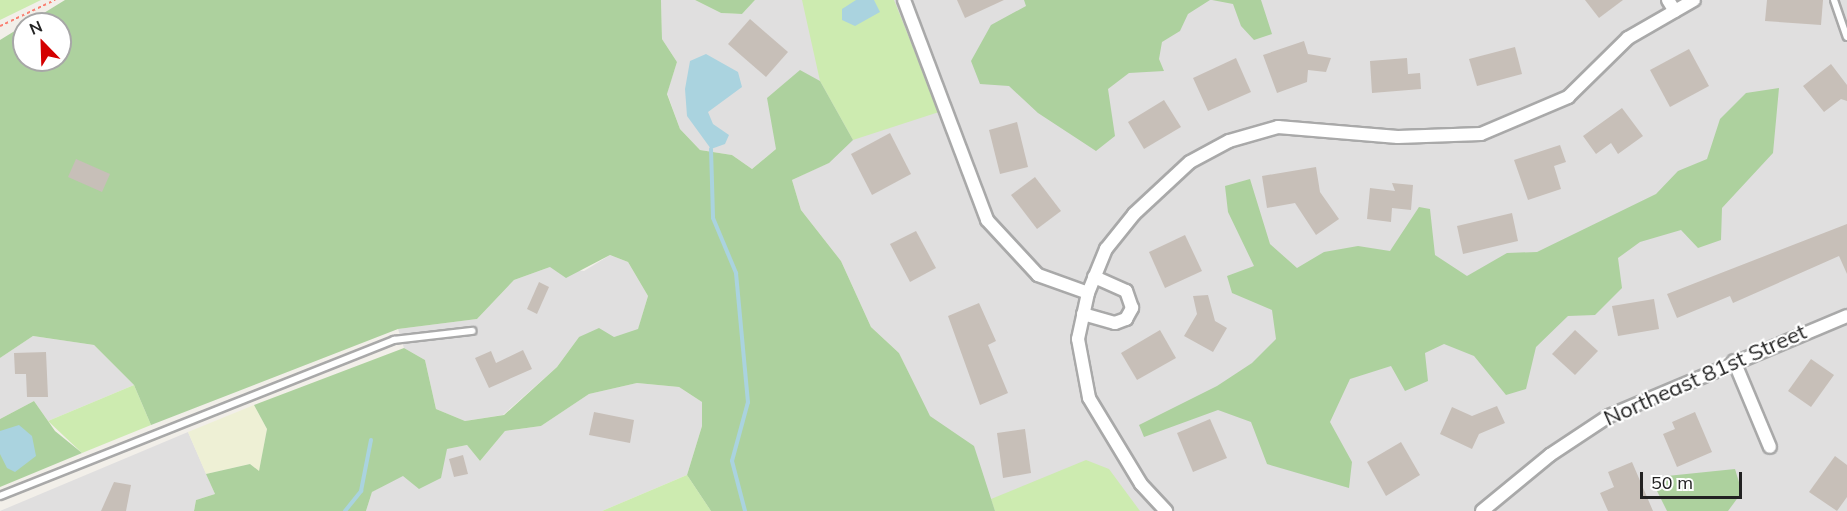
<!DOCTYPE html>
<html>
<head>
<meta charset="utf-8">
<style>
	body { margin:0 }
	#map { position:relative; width:1847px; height:511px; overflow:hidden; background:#f2efe9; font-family:Mulish,sans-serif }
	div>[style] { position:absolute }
	.residential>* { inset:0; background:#e0dfdf }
	.farmland>* { inset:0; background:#eef0d5 }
	.grass>* { inset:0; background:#cdebb0 }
	.forest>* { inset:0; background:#add19e }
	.water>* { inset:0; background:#aad3df }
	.stream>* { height:4px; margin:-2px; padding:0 2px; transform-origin:2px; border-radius:2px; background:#aad3df }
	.building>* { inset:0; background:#c7bfb8 }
	.path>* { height:2px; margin-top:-1px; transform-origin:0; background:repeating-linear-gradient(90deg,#fa8072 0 3px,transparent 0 6px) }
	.roads { filter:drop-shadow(2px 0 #a9a9a9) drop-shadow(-2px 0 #a9a9a9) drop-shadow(0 2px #a9a9a9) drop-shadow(0 -2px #a9a9a9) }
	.lane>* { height:6px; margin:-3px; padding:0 3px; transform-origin:3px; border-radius:3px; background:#fff }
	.street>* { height:12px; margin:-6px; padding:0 6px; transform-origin:6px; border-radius:6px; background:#fff }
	span { translate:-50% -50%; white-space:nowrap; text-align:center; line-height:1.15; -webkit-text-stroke:4.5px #fff; paint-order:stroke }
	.street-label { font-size:22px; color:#222 }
	.north { position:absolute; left:12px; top:12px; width:60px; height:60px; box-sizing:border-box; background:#fff; border:2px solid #a7a7a7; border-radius:50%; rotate:337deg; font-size:16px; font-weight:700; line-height:24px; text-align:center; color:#222 }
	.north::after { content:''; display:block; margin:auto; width:21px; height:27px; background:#d40000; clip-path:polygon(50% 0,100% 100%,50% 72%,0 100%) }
	.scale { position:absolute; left:1640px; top:472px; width:102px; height:27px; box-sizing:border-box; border:3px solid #222; border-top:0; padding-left:8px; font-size:18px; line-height:21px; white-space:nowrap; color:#222; -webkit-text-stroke:4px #fff; paint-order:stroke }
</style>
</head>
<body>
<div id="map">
	<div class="residential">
		<i style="clip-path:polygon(661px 0,695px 0,721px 13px,742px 14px,755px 0,1847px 0,1847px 511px,974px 511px,899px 353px,871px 327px,841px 261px,801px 210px,792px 180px,828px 163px,776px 149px,752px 169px,732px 155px,700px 150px,680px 129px,667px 93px,677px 62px,662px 39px)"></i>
		<i style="clip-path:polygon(610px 255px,628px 262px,648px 296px,638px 330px,614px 337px,579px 337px,557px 367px,503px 415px,465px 421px,436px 409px,425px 360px,404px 348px,398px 329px,477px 319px,514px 280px,550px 267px,584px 271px)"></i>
		<i style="clip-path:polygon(33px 336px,94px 345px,134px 385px,48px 421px,34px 401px,0 419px,0 358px)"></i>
		<i style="clip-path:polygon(637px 383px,679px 387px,702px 402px,702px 426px,687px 475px,602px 511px,366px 511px,372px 492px,446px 449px,467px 445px,480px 461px,505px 431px,541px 426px,589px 394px)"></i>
		<i style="clip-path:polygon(188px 432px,215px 494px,196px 500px,194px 511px,0 511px)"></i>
	</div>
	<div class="farmland">
		<i style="clip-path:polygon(254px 405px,267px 429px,259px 472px,250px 464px,206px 474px,188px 432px)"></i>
	</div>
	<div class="grass">
		<i style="clip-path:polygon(0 0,41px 0,0 20px)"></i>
		<i style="clip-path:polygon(802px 0,894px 0,939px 112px,853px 140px,820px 81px)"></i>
		<i style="clip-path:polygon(134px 385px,151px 425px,82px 453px,48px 421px)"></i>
		<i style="clip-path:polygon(1086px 460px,1109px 469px,1140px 511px,995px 511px,991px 499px)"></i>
		<i style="clip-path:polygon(687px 475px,711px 511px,602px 511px)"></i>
	</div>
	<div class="forest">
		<i style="clip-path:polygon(evenodd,65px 0,661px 0,662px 39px,677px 62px,667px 94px,680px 129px,700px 150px,732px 155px,752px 169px,776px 149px,767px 98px,800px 70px,820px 81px,853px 140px,829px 163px,792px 180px,801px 210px,841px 261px,871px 327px,899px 353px,930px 416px,974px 446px,995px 511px,711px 511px,687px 475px,702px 426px,702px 402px,679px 387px,637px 383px,589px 394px,541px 426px,505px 431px,480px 461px,467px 445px,447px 449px,441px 478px,419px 489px,403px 476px,372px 492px,366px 511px,194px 511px,196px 500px,215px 494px,206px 474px,250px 464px,259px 471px,267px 429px,254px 405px,404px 348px,425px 360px,436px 409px,465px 421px,504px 415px,557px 367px,579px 337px,599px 328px,614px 337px,638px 329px,648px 296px,628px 262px,610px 255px,566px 278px,550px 267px,514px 280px,477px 319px,398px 329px,151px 425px,134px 385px,94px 345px,33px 336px,0 358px,0 40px,65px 0,24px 24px,60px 24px,60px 60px,24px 60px,24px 24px)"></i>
		<i style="clip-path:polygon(695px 0,755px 0,742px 14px,721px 13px)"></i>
		<i style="clip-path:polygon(1024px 0,1210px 0,1188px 14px,1180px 31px,1162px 42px,1159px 59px,1164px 71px,1129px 73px,1108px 89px,1115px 136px,1096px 151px,1038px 113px,1009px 86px,980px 84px,971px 61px,991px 25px,1026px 6px)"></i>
		<i style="clip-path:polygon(1212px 0,1261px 0,1272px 34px,1254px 40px,1241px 26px,1233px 4px)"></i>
		<i style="clip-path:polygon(1779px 88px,1773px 153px,1722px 208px,1721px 240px,1698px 248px,1681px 230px,1640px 242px,1618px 258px,1622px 288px,1595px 315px,1568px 316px,1536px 347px,1526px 389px,1506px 395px,1474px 356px,1444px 344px,1425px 353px,1428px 381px,1405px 391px,1391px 366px,1350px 379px,1330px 422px,1352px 462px,1349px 488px,1267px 464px,1251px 422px,1218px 410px,1144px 437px,1139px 425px,1217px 386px,1252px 363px,1276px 339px,1272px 310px,1232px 293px,1227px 276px,1254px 266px,1228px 212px,1225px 186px,1250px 179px,1270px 244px,1297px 268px,1324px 252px,1358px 246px,1390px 251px,1419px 207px,1430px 209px,1435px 255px,1467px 276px,1507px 253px,1537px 252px,1656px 194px,1678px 171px,1707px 159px,1720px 119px,1746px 93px)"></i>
		<i style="clip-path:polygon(34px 401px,55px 431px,82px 453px,0 487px,0 419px)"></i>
		<i style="clip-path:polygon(1735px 469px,1742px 492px,1728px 511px,1667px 511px,1655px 487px,1667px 476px)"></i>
	</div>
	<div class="water">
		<i style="clip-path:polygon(856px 0,874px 0,880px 12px,855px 26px,842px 20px,842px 9px)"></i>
		<i style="clip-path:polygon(706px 54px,738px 72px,742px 87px,708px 112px,713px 124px,729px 135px,725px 144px,711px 149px,687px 116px,685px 89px,690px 61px)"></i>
		<i style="clip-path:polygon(19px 425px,32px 436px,36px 456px,15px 472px,7px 468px,0 454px,0 431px)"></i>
	</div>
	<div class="stream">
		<i style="left:711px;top:149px;width:69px;rotate:88.3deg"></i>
		<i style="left:713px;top:218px;width:60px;rotate:67.3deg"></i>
		<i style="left:736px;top:273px;width:130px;rotate:84.7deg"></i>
		<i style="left:748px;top:402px;width:61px;rotate:105.2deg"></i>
		<i style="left:732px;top:461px;width:52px;rotate:75.4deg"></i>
		<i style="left:345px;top:511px;width:26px;rotate:-51deg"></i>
		<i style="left:361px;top:491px;width:52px;rotate:-78.9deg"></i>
	</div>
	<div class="building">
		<i style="clip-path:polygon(957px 0,1004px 0,965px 18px)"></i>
		<i style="clip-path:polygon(1585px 0,1623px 0,1599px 18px)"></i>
		<i style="clip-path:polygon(1767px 0,1823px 0,1821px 25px,1765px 21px)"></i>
		<i style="clip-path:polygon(750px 19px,788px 52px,766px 77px,728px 44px)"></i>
		<i style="clip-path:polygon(1304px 41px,1308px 54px,1331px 58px,1326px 72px,1308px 70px,1307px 82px,1277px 93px,1263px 55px)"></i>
		<i style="clip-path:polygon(1515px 47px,1522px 74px,1477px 86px,1469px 59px)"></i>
		<i style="clip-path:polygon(1689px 49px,1709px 86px,1670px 107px,1650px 70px)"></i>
		<i style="clip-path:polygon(1236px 58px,1251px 92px,1208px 111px,1193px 78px)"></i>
		<i style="clip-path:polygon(1407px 58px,1408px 74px,1420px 73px,1421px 89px,1372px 93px,1370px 61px)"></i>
		<i style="clip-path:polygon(1831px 64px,1847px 85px,1847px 101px,1841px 99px,1824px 112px,1803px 86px)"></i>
		<i style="clip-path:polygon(1164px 100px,1181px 127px,1144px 149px,1128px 122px)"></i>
		<i style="clip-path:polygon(1622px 108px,1643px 136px,1618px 154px,1611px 143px,1596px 154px,1583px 136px)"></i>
		<i style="clip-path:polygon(1017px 122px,1028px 167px,1000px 174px,989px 130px)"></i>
		<i style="clip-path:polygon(890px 133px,911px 174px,872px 195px,851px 154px)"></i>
		<i style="clip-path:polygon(1560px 145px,1566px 162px,1554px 166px,1561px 189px,1528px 200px,1514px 160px)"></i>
		<i style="clip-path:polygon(76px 159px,110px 174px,102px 192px,68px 177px)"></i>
		<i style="clip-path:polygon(1316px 167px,1320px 192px,1339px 219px,1316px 235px,1295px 203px,1267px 208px,1262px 176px)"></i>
		<i style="clip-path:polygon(1035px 177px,1061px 211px,1037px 229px,1011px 195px)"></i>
		<i style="clip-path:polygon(1392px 183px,1413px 185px,1411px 210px,1392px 208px,1391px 222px,1367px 219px,1370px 188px,1395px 191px)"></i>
		<i style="clip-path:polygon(1512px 213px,1518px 241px,1463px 254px,1457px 226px)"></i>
		<i style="clip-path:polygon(1847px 224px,1847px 274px,1839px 256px,1733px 303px,1730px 296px,1677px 318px,1667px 294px)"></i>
		<i style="clip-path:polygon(916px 231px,936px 268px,910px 282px,890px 244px)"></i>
		<i style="clip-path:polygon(1185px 235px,1202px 271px,1165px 288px,1149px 252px)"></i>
		<i style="clip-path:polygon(539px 282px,549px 287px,537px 314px,527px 309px)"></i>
		<i style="clip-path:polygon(1208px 295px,1215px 321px,1227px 328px,1213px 352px,1184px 336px,1197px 314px,1193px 296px)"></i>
		<i style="clip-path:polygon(1654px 299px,1659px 329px,1618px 336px,1612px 306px)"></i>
		<i style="clip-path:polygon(979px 303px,996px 341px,988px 345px,1008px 393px,980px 405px,948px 316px)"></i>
		<i style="clip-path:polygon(1160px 330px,1176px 358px,1137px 380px,1121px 353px)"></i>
		<i style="clip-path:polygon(1575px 330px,1598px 351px,1575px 375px,1552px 354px)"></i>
		<i style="clip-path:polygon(523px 350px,532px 369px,489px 388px,475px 358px,491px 351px,496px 363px)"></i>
		<i style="clip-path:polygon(46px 352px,48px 397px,27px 397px,26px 374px,15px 374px,14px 353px)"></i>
		<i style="clip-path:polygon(1811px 359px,1834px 375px,1811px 407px,1788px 391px)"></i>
		<i style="clip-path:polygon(1497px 406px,1505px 423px,1479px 434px,1472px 449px,1440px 434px,1452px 407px,1472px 416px)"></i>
		<i style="clip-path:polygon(594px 412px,634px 420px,630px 443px,589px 435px)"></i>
		<i style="clip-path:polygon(1695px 412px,1712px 452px,1677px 467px,1663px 434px,1675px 429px,1672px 422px)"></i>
		<i style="clip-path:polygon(1210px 419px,1227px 458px,1193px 472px,1177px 433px)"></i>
		<i style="clip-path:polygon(1025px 429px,1031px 473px,1003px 478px,997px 433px)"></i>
		<i style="clip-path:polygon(1401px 442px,1420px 475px,1386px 496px,1367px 462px)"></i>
		<i style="clip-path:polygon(463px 455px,468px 474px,454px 477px,449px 459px)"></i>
		<i style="clip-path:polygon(1835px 456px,1847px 465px,1847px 497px,1837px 511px,1809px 492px)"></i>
		<i style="clip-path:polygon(1632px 462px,1653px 511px,1608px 511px,1600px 493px,1614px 487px,1608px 472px)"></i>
		<i style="clip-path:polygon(114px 482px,131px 485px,126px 511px,101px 511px)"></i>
	</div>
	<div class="path">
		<i style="left:0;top:26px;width:61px;rotate:-25.3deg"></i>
	</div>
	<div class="roads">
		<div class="lane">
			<i style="left:1834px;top:0;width:39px;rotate:71deg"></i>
			<i style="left:0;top:496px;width:424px;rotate:-21.6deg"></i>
			<i style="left:394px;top:340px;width:79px;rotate:-6.6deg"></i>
		</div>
		<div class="street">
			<i style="left:904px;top:0;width:235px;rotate:69.3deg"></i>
			<i style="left:987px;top:220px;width:75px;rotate:47.2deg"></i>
			<i style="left:1038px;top:275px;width:53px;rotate:19.8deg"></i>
			<i style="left:1088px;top:293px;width:47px;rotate:102.3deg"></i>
			<i style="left:1078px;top:339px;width:60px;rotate:79.4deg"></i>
			<i style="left:1089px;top:398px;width:100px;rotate:58.8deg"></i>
			<i style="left:1141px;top:484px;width:37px;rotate:47deg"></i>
			<i style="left:1668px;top:0;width:13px;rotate:58deg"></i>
			<i style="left:1088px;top:293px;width:48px;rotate:-67.8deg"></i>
			<i style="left:1106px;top:249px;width:45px;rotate:-51.3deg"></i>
			<i style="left:1134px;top:214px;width:76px;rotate:-42.9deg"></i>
			<i style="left:1190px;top:162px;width:44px;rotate:-28.3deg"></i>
			<i style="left:1229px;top:141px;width:51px;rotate:-15.9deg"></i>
			<i style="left:1278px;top:127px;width:120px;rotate:4.8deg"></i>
			<i style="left:1398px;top:137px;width:83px;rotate:-2.1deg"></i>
			<i style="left:1481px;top:134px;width:95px;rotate:-23deg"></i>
			<i style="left:1568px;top:97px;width:84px;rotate:-44.5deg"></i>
			<i style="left:1628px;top:38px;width:76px;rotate:-29.9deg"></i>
			<i style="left:1083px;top:314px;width:33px;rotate:16deg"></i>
			<i style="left:1115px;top:323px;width:12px;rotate:-20deg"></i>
			<i style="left:1126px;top:319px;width:13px;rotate:-61deg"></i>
			<i style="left:1132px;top:308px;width:18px;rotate:-109deg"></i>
			<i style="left:1126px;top:291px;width:35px;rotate:-156deg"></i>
			<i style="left:1734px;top:361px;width:93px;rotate:67.3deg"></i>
			<i style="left:1482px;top:511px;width:88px;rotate:-39.5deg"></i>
			<i style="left:1550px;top:455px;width:71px;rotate:-33.5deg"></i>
			<i style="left:1609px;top:416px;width:258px;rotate:-22.8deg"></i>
		</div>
	</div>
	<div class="street-label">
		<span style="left:1705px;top:375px;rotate:-24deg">Northeast 81st Street</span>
	</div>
	<div class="north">N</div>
	<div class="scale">50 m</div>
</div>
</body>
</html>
